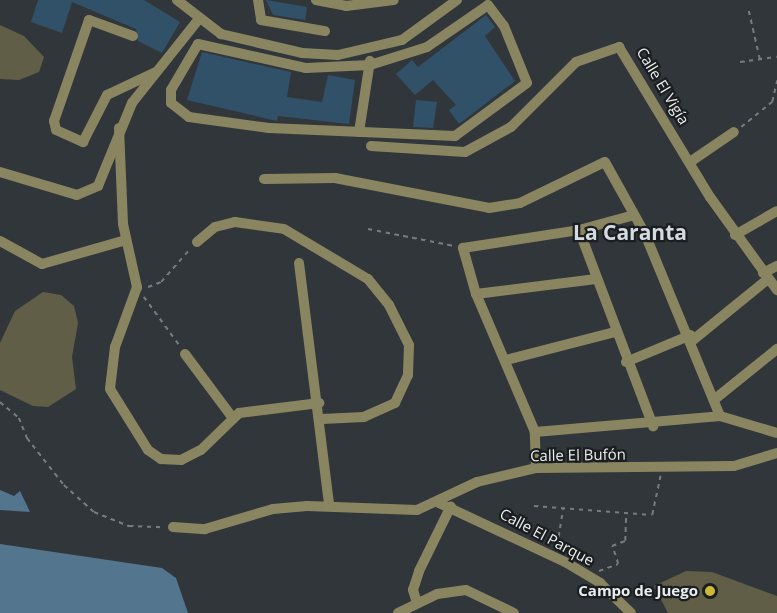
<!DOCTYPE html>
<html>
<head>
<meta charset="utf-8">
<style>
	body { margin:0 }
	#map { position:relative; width:777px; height:613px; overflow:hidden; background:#31363b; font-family:"Open Sans",sans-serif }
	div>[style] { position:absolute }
	.green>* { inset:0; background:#615e47 }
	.water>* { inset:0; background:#54758e }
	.building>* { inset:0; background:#315168 }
	.path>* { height:1.5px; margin-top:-0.75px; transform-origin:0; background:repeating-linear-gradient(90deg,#787c80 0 4.5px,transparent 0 9px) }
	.minor>* { height:10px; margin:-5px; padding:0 5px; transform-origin:5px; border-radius:5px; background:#8a8561 }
	.dots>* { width:16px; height:16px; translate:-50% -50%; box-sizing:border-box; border:3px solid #1b1e1f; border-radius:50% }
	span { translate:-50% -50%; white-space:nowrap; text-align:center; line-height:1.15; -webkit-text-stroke:4.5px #1b1e1f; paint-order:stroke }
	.street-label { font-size:15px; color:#eaedf0 }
	.poi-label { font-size:15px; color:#eaedf0; font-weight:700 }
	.right { translate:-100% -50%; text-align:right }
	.district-label { font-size:21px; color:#d5dce1; font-weight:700 }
</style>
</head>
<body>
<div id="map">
	<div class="green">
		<i style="clip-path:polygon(0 25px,24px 36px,44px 57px,39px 72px,19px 80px,0 79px)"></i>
		<i style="clip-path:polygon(43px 292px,61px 295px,74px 306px,78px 323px,72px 357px,76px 389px,48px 407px,33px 406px,0 390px,0 343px,15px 311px)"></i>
		<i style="clip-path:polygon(686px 571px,712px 572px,777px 596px,777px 613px,668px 613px,654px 586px)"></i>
	</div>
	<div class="water">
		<i style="clip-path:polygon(0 490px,14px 496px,20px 491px,30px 512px,0 510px)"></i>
		<i style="clip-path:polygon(0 544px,162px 568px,176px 578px,188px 613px,0 613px)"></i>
	</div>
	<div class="building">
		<i style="clip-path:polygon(38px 0,144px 0,180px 22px,162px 53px,138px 41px,136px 29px,72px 2px,62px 33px,31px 22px)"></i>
		<i style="clip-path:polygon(266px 0,307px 7px,305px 20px,273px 15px)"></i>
		<i style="clip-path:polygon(486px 15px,495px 27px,485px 36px,515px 81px,459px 124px,449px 110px,456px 105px,433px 80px,415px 95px,396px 74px,412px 60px,418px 67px)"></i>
		<i style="clip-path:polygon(202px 52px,291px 72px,287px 97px,322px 102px,328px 75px,355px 80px,349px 124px,278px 116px,277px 121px,187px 100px)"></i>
		<i style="clip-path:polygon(416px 100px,437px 102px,433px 128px,413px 127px)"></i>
	</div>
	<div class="path">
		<i style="left:749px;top:11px;width:49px;rotate:77.1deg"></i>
		<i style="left:740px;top:62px;width:37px;rotate:-8deg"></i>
		<i style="left:741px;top:127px;width:40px;rotate:-39deg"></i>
		<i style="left:772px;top:102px;width:22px;rotate:-77deg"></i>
		<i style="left:368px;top:229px;width:88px;rotate:11.2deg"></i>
		<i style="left:148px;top:287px;width:14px;rotate:-21deg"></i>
		<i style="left:161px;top:282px;width:44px;rotate:-48.7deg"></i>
		<i style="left:144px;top:297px;width:61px;rotate:53.7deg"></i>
		<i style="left:0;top:402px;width:25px;rotate:40deg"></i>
		<i style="left:19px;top:418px;width:22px;rotate:68deg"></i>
		<i style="left:27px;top:438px;width:60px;rotate:51.8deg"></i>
		<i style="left:64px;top:485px;width:40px;rotate:42deg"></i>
		<i style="left:94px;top:512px;width:38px;rotate:22deg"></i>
		<i style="left:129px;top:526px;width:34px;rotate:2deg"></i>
		<i style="left:534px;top:506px;width:118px;rotate:4.4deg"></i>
		<i style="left:652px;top:515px;width:40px;rotate:-78deg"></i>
		<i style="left:557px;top:546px;width:37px;rotate:-81deg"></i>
		<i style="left:599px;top:571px;width:20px;rotate:-20deg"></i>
		<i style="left:618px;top:564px;width:19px;rotate:-108deg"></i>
		<i style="left:612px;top:546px;width:14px;rotate:-21deg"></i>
		<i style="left:625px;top:541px;width:27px;rotate:-88deg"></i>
	</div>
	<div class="minor">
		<i style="left:177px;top:0;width:56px;rotate:37.7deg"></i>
		<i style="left:221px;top:34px;width:83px;rotate:13.2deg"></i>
		<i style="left:302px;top:53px;width:36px;rotate:3deg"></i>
		<i style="left:338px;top:55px;width:66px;rotate:-13.2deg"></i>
		<i style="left:402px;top:40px;width:68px;rotate:-36deg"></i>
		<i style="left:258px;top:0;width:20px;rotate:81deg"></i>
		<i style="left:261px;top:20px;width:65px;rotate:9.8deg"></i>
		<i style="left:316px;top:0;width:31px;rotate:11deg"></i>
		<i style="left:346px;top:6px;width:48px;rotate:-7.1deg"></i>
		<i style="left:488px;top:5px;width:26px;rotate:53deg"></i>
		<i style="left:504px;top:26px;width:61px;rotate:68deg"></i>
		<i style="left:527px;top:83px;width:89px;rotate:143.6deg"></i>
		<i style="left:455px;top:136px;width:186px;rotate:-177.5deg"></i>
		<i style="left:269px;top:128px;width:81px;rotate:-172.2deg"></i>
		<i style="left:189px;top:117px;width:23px;rotate:-142deg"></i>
		<i style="left:171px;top:103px;width:13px;rotate:-90deg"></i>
		<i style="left:171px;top:90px;width:53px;rotate:-59.6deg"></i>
		<i style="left:198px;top:44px;width:111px;rotate:12.5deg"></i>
		<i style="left:306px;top:68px;width:64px;rotate:-2.7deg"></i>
		<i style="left:370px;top:65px;width:60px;rotate:-17.5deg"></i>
		<i style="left:427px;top:47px;width:74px;rotate:-34.5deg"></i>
		<i style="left:133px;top:36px;width:47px;rotate:-160deg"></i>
		<i style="left:89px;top:20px;width:107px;rotate:109.1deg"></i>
		<i style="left:54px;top:121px;width:9px;rotate:77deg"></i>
		<i style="left:56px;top:130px;width:30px;rotate:24deg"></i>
		<i style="left:83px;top:142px;width:53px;rotate:-62.9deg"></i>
		<i style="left:107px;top:95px;width:54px;rotate:-25.1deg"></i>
		<i style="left:119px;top:128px;width:96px;rotate:87.6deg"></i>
		<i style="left:123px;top:224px;width:65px;rotate:77.5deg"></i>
		<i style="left:137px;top:287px;width:64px;rotate:110.1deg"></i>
		<i style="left:115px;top:347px;width:42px;rotate:96.8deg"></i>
		<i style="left:110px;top:389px;width:72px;rotate:58.1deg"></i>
		<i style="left:148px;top:450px;width:16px;rotate:35deg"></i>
		<i style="left:161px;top:459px;width:20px;rotate:3deg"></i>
		<i style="left:181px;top:460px;width:22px;rotate:-27deg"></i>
		<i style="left:201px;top:450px;width:53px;rotate:-44.2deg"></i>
		<i style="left:239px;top:413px;width:81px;rotate:-7.1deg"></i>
		<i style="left:359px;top:132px;width:72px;rotate:-81.2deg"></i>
		<i style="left:371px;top:146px;width:94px;rotate:3.7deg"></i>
		<i style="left:465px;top:152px;width:52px;rotate:-28.5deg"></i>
		<i style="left:511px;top:127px;width:92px;rotate:-45deg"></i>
		<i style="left:576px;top:62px;width:46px;rotate:-19.2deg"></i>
		<i style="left:619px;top:47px;width:175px;rotate:58.8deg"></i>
		<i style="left:710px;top:197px;width:115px;rotate:54.2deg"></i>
		<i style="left:690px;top:162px;width:53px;rotate:-34.3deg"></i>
		<i style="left:0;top:172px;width:80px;rotate:16.6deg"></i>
		<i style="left:77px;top:195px;width:23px;rotate:-23deg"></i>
		<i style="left:98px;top:186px;width:90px;rotate:-67.7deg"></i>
		<i style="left:132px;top:103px;width:106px;rotate:-51.5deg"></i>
		<i style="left:264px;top:179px;width:71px;rotate:-0.8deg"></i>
		<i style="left:335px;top:178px;width:157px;rotate:11deg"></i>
		<i style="left:489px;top:208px;width:31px;rotate:-9deg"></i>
		<i style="left:520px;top:203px;width:94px;rotate:-25.8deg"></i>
		<i style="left:605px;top:162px;width:82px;rotate:60.9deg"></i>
		<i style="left:645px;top:234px;width:197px;rotate:67.6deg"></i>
		<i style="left:720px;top:416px;width:59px;rotate:16.6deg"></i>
		<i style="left:579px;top:230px;width:210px;rotate:69.3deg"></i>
		<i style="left:735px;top:235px;width:48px;rotate:-29.7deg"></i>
		<i style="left:0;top:241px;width:48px;rotate:28.7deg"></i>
		<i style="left:42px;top:264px;width:87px;rotate:-15.9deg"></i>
		<i style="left:197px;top:242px;width:23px;rotate:-40deg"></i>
		<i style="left:215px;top:227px;width:21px;rotate:-14deg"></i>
		<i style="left:235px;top:222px;width:49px;rotate:8.1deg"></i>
		<i style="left:284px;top:229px;width:98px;rotate:30.8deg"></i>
		<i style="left:368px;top:279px;width:33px;rotate:51deg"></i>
		<i style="left:389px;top:305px;width:45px;rotate:63.4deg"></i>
		<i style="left:409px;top:345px;width:30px;rotate:92deg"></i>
		<i style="left:408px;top:375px;width:31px;rotate:115deg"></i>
		<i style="left:395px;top:403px;width:34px;rotate:156deg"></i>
		<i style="left:364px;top:417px;width:42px;rotate:177.3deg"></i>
		<i style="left:299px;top:263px;width:244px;rotate:82.9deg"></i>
		<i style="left:763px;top:273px;width:16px;rotate:-27deg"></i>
		<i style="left:476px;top:294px;width:121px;rotate:-7.1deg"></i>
		<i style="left:693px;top:340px;width:97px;rotate:-39.1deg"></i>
		<i style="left:185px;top:354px;width:79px;rotate:53.3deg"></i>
		<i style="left:506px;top:360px;width:113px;rotate:-14.4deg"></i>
		<i style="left:626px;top:362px;width:70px;rotate:-22.6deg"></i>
		<i style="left:715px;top:399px;width:80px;rotate:-38.9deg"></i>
		<i style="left:535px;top:432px;width:186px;rotate:-4.9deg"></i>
		<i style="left:536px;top:468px;width:36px;rotate:-92deg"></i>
		<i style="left:535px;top:432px;width:150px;rotate:-113.1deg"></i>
		<i style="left:476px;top:294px;width:48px;rotate:-105.8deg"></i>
		<i style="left:463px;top:248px;width:117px;rotate:-8.8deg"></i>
		<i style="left:579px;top:230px;width:54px;rotate:-15.1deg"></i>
		<i style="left:439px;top:503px;width:141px;rotate:25.1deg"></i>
		<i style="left:567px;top:563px;width:39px;rotate:31deg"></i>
		<i style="left:600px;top:583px;width:43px;rotate:44.1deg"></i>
		<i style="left:173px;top:527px;width:32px;rotate:4deg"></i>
		<i style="left:205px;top:529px;width:71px;rotate:-16.4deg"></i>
		<i style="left:273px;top:509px;width:34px;rotate:-5deg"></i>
		<i style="left:307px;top:506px;width:110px;rotate:2.1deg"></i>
		<i style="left:417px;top:510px;width:66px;rotate:-25deg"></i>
		<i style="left:477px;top:482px;width:61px;rotate:-13.3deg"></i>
		<i style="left:536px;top:468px;width:198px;rotate:-0.6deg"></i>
		<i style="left:734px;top:466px;width:45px;rotate:-16.8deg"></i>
		<i style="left:417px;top:603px;width:14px;rotate:-107deg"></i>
		<i style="left:413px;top:590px;width:20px;rotate:-72deg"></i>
		<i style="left:419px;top:571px;width:72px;rotate:-63.8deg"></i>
		<i style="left:398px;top:613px;width:43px;rotate:-26deg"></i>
		<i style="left:437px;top:594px;width:29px;rotate:-8deg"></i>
		<i style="left:466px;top:590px;width:53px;rotate:25.6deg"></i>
	</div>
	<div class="dots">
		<i style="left:710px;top:591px;background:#ccb939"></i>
	</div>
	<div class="street-label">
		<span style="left:663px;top:86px;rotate:59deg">Calle El Vigía</span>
		<span style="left:578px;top:455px;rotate:-1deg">Calle El Bufón</span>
		<span style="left:547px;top:537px;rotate:28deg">Calle El Parque</span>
	</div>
	<div class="poi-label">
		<span class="right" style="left:698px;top:591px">Campo de Juego</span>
	</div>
	<div class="district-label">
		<span style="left:630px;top:232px">La Caranta</span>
	</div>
</div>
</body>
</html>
